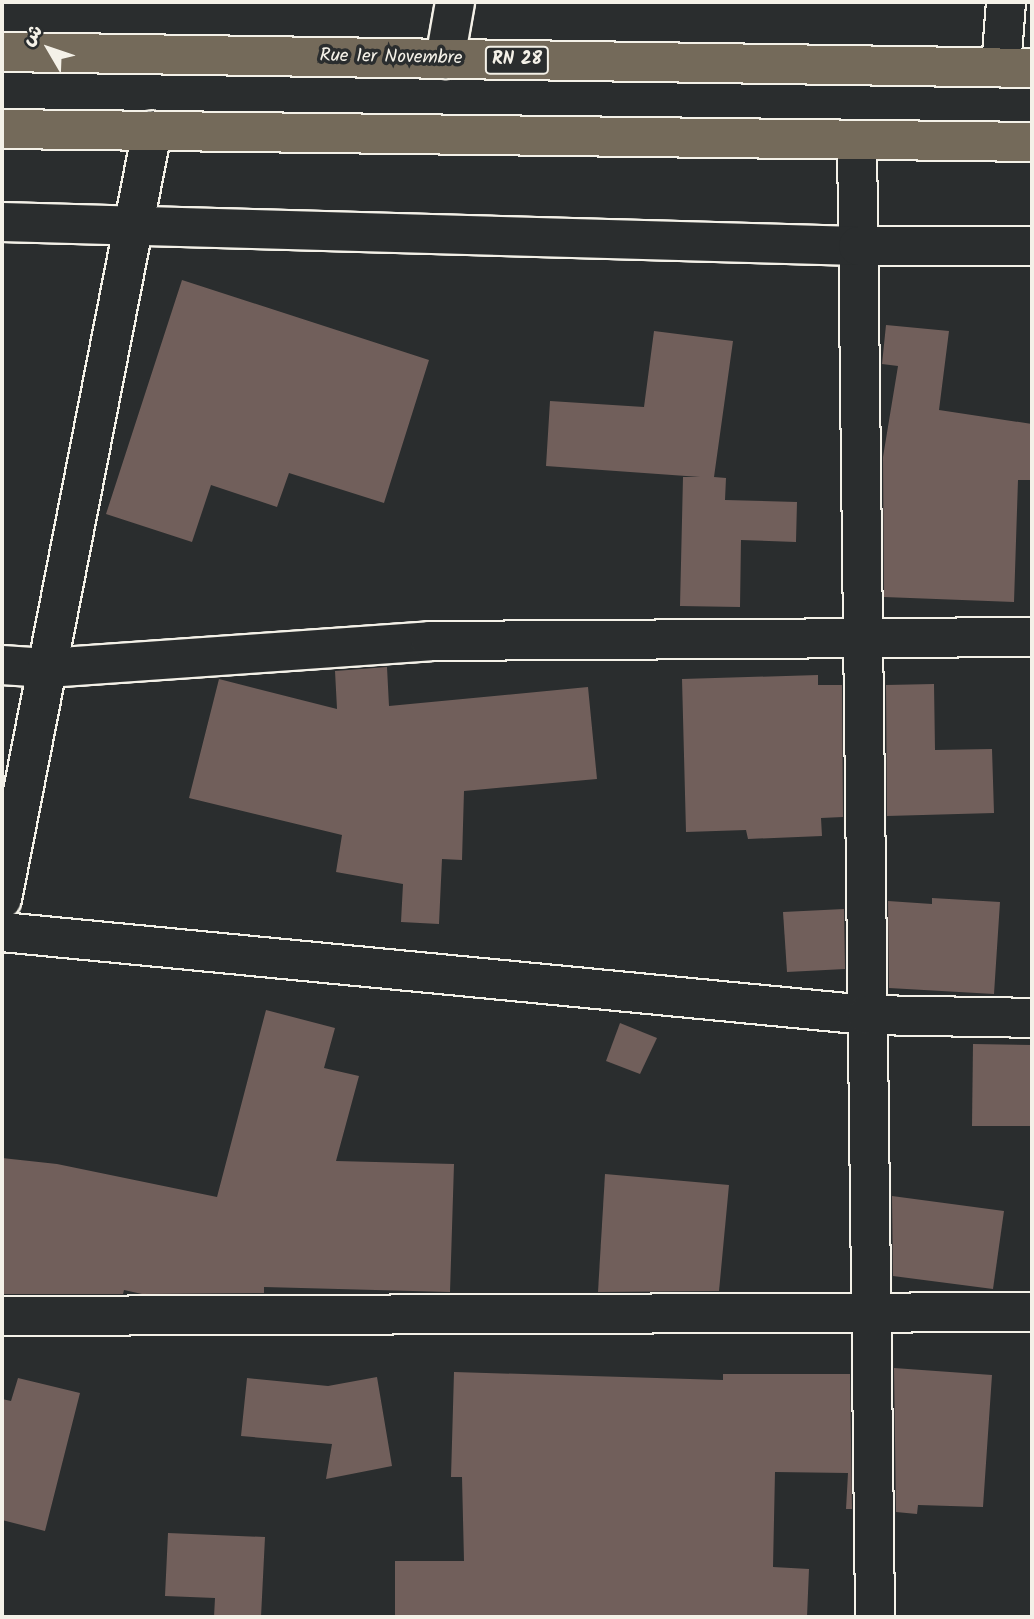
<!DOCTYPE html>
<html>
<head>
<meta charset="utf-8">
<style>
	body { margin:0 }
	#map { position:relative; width:1034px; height:1619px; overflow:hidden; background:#2a2d2e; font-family:Kalam,"Playpen Sans Arabic",sans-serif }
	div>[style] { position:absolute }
	.building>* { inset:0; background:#715f5b }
	.roads { filter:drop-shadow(2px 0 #f4f1e8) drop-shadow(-2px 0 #f4f1e8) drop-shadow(0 2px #f4f1e8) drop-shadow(0 -2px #f4f1e8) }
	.street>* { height:38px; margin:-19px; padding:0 19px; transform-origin:19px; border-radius:19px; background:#2a2d2e }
	.primary>* { height:38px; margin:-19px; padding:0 19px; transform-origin:19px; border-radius:19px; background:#746a5a }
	span { translate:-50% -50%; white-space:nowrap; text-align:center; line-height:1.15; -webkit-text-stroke:7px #2a2d2e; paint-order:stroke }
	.shield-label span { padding:2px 5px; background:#2a2d2e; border:2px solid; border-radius:5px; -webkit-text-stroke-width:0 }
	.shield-label { font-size:18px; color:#f4f1e8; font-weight:700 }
	.street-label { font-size:19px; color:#f4f1e8 }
	.frame { position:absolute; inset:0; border:4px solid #f4f1e8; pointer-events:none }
	.north { position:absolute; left:14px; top:14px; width:70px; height:70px; -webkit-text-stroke:5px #2a2d2e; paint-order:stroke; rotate:309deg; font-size:19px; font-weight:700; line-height:28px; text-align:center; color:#f4f1e8 }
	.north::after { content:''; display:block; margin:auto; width:24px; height:32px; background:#f4f1e8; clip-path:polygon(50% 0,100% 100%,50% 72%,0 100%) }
</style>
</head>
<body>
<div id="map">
	<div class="building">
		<i style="clip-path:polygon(182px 280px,429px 360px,384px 503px,289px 473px,277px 507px,211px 485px,192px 542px,106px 514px)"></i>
		<i style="clip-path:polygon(886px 325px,949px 331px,939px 410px,1032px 424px,1032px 480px,1018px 480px,1014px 602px,884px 597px,883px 457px,898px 366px,882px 364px)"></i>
		<i style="clip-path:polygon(654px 331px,733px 341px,714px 477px,726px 478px,725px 500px,797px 502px,796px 542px,741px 540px,740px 607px,680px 606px,683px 477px,700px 477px,546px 466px,550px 401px,644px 407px)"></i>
		<i style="clip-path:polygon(387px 667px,389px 706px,588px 687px,597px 779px,464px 791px,462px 860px,442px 859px,439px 924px,401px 922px,403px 884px,336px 872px,342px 835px,189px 798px,219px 679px,337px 709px,335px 671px)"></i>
		<i style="clip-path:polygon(818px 675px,818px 685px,842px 685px,843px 817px,821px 818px,822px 836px,748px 839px,746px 830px,686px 832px,682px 679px)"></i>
		<i style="clip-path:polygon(934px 684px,935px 750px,992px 749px,994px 813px,887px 816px,886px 685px)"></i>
		<i style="clip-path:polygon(932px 898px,1000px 902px,994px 994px,889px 988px,888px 901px,932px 904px)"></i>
		<i style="clip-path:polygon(844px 909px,845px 969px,787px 972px,783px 912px)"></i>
		<i style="clip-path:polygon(266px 1010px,335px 1028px,324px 1068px,359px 1076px,336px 1161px,454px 1164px,450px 1292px,264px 1287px,264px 1293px,142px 1294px,124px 1290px,123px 1294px,2px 1294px,2px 1158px,57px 1164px,217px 1197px)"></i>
		<i style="clip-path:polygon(620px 1023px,657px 1038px,640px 1074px,606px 1061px)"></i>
		<i style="clip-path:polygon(973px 1044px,1032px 1045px,1032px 1126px,972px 1126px)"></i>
		<i style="clip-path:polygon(605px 1174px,729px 1185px,719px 1291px,598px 1292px)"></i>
		<i style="clip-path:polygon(892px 1196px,1004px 1211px,993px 1289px,893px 1276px)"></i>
		<i style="clip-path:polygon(894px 1368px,992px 1375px,983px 1507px,918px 1505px,917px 1514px,896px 1512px)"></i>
		<i style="clip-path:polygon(454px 1372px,723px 1380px,723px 1374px,850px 1374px,852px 1509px,846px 1509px,848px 1473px,775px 1472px,773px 1567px,809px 1569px,807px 1617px,395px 1617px,395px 1561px,464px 1561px,462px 1477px,451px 1477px)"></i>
		<i style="clip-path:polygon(377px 1377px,392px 1466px,326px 1479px,332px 1444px,241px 1436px,247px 1378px,328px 1386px)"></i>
		<i style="clip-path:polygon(18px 1378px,80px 1393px,45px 1531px,2px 1520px,2px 1399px,11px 1401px)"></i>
		<i style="clip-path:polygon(168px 1533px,265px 1537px,261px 1617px,214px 1617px,215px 1598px,165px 1596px)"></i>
	</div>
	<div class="roads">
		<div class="street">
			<i style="left:445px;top:59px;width:58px;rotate:-80deg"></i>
			<i style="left:1001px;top:67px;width:65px;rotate:-85.6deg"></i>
			<i style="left:857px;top:140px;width:1477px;rotate:89.3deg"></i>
			<i style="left:2px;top:222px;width:856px;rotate:1.61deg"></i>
			<i style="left:858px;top:246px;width:174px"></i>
			<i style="left:2px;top:665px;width:45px;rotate:3.8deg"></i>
			<i style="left:47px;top:668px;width:384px;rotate:-4deg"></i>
			<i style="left:430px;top:641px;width:602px;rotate:-0.38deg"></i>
			<i style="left:2px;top:899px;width:783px;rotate:-78.95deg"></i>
			<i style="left:2px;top:932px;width:869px;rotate:5.48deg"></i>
			<i style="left:867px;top:1015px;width:165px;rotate:1deg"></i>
			<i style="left:2px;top:1316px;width:1030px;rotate:-0.22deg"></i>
		</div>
		<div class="primary">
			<i style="left:2px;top:52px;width:1030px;rotate:0.89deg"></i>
			<i style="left:2px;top:129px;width:1030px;rotate:0.72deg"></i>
		</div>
	</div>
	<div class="shield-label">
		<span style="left:517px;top:60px">RN 28</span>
	</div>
	<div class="street-label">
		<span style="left:391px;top:58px;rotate:1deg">Rue 1er Novembre</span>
	</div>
	<div class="frame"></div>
	<div class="north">ش</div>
</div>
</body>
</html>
